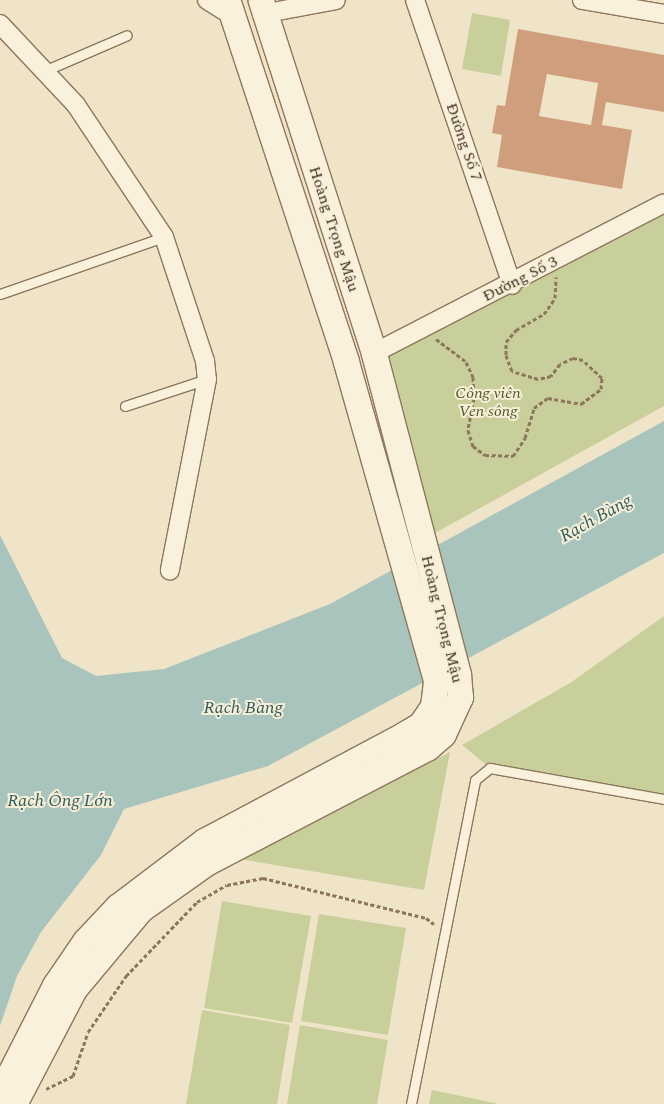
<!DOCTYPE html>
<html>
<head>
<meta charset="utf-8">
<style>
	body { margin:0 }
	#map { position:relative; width:664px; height:1104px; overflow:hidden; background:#f0e4c8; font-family:Spectral,serif }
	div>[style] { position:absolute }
	.green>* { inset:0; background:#c9cf9b }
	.water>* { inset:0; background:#a9c4bc }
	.building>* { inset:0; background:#cf9f7d }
	.path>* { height:3px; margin-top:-1.5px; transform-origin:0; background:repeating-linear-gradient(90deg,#8d765c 0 4px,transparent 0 6.5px) }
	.roads { filter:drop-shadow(1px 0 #8d765c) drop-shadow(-1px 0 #8d765c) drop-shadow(0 1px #8d765c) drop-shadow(0 -1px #8d765c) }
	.lane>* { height:9px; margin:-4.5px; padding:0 4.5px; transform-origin:4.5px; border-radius:4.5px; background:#faf1dc }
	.street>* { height:18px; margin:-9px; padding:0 9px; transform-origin:9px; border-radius:9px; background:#faf1dc }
	.secondary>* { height:25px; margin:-12.5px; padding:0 12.5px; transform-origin:12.5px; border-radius:12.5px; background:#faf1dc }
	span { translate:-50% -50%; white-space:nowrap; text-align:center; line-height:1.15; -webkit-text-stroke:4px #f7eed8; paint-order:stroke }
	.street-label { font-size:16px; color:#3d2e20 }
	.park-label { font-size:16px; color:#4d5a26; font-style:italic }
	.water-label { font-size:18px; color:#2f5d5a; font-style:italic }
</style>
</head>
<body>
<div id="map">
	<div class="green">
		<i style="clip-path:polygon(472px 13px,510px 20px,501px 76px,462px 69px)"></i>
		<i style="clip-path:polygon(664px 212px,664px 406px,435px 533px,386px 376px,386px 363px,394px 351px)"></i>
		<i style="clip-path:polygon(664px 616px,664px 799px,490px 768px,462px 745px,570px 683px)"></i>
		<i style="clip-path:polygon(450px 752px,424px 890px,239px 859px)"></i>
		<i style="clip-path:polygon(222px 901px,311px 916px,292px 1023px,204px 1008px)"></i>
		<i style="clip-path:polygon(319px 914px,406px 928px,388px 1035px,301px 1021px)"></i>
		<i style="clip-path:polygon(202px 1010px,290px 1025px,277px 1104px,186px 1104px)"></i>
		<i style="clip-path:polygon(300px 1025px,388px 1040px,377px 1104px,287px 1104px)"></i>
		<i style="clip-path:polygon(432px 1090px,499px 1104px,429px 1104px)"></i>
	</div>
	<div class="water">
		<i style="clip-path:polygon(664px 421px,664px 553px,268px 766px,124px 809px,101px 855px,41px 932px,17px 976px,0 1026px,0 535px,62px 658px,96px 676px,164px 669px,330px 604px)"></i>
	</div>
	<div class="building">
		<i style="clip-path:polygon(evenodd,518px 29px,664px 55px,664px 112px,606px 102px,602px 125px,632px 130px,622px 189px,497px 167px,502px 135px,492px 133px,497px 105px,505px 106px,518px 29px,547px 74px,598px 83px,591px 125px,539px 116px,547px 74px)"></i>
	</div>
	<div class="path">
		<i style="left:436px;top:339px;width:38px;rotate:37deg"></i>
		<i style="left:466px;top:362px;width:17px;rotate:65deg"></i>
		<i style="left:473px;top:377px;width:21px;rotate:87deg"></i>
		<i style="left:474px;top:398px;width:33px;rotate:101deg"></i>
		<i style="left:468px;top:430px;width:17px;rotate:73deg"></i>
		<i style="left:473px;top:446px;width:15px;rotate:37deg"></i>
		<i style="left:485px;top:455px;width:28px;rotate:2deg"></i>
		<i style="left:513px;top:456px;width:22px;rotate:-56deg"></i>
		<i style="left:525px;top:438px;width:31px;rotate:-73deg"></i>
		<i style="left:534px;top:408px;width:17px;rotate:-36deg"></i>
		<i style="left:548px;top:398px;width:34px;rotate:10deg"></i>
		<i style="left:581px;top:404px;width:25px;rotate:-37deg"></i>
		<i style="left:601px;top:389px;width:11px;rotate:-85deg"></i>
		<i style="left:602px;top:378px;width:26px;rotate:-137deg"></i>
		<i style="left:583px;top:360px;width:10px;rotate:-169deg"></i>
		<i style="left:573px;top:358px;width:14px;rotate:155deg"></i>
		<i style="left:560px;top:364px;width:15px;rotate:127deg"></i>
		<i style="left:551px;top:376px;width:13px;rotate:167deg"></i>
		<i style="left:538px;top:379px;width:27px;rotate:-163deg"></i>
		<i style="left:512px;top:371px;width:17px;rotate:-111deg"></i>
		<i style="left:506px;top:355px;width:13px;rotate:-90deg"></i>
		<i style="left:506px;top:342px;width:16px;rotate:-50deg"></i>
		<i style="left:516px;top:330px;width:32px;rotate:-30deg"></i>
		<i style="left:544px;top:314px;width:19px;rotate:-55deg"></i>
		<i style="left:555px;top:298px;width:21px;rotate:-87deg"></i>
		<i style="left:46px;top:1089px;width:30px;rotate:-26deg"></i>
		<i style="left:73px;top:1076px;width:46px;rotate:-71.2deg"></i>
		<i style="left:88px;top:1032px;width:68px;rotate:-55.8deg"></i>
		<i style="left:126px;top:976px;width:103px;rotate:-46.2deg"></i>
		<i style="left:197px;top:902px;width:34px;rotate:-30deg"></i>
		<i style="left:227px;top:885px;width:37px;rotate:-11deg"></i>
		<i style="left:263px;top:878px;width:168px;rotate:13.8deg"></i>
		<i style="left:426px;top:918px;width:10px;rotate:37deg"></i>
	</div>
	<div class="roads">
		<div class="lane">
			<i style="left:44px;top:71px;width:90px;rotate:-23.4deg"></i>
			<i style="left:0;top:294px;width:174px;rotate:-19.2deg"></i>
			<i style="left:125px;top:406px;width:86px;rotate:-18.2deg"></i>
			<i style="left:411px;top:1104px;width:330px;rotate:-78.8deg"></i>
			<i style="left:475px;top:780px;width:19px;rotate:-39deg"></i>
			<i style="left:490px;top:768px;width:177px;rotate:10.1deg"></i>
		</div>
		<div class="street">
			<i style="left:207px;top:0;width:25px;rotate:32deg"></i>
			<i style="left:415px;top:0;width:301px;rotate:71.2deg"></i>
			<i style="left:582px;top:0;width:83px;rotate:9.7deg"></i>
			<i style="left:262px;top:14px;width:75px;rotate:-10.7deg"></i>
			<i style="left:0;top:24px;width:111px;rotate:46.8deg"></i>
			<i style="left:76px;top:105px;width:159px;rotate:56.3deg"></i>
			<i style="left:164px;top:237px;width:131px;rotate:71.7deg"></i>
			<i style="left:205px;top:361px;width:18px;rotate:84deg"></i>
			<i style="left:207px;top:379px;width:195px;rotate:101deg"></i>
			<i style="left:374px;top:353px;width:326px;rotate:-27.3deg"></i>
		</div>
		<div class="secondary">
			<i style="left:0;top:1093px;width:121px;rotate:-63deg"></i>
			<i style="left:55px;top:985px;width:53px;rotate:-55.7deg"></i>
			<i style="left:85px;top:941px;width:47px;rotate:-46.7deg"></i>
			<i style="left:117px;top:907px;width:109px;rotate:-37.2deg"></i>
			<i style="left:204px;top:841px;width:225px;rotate:-28deg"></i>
			<i style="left:403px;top:735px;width:21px;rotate:-31deg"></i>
			<i style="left:421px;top:724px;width:22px;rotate:-56deg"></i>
			<i style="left:433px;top:706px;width:26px;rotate:-83deg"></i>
			<i style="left:436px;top:680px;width:331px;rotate:-105.8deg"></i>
			<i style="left:346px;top:361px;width:380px;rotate:-108.2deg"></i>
			<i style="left:14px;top:1104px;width:130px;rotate:-62.4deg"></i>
			<i style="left:74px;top:989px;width:104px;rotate:-50.1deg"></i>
			<i style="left:141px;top:909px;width:80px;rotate:-35.3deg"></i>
			<i style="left:206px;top:863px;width:249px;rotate:-27.5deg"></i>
			<i style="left:427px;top:748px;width:21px;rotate:-41deg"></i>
			<i style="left:443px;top:734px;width:41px;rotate:-65.3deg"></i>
			<i style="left:460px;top:697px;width:23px;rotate:-95deg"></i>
			<i style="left:458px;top:674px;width:332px;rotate:-104.7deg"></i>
			<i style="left:374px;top:353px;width:371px;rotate:-107.8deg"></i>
		</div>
	</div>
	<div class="street-label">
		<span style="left:464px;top:142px;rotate:71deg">Đường Số 7</span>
		<span style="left:334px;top:229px;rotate:72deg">Hoàng Trọng Mậu</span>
		<span style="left:520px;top:279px;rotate:-27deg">Đường Số 3</span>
		<span style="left:442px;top:619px;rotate:76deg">Hoàng Trọng Mậu</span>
	</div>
	<div class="park-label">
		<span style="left:488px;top:402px">Công viên<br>Ven sông</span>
	</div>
	<div class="water-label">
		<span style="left:596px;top:519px;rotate:-29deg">Rạch Bàng</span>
		<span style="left:243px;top:708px">Rạch Bàng</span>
		<span style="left:60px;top:801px">Rạch Ông Lớn</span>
	</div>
</div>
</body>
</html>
